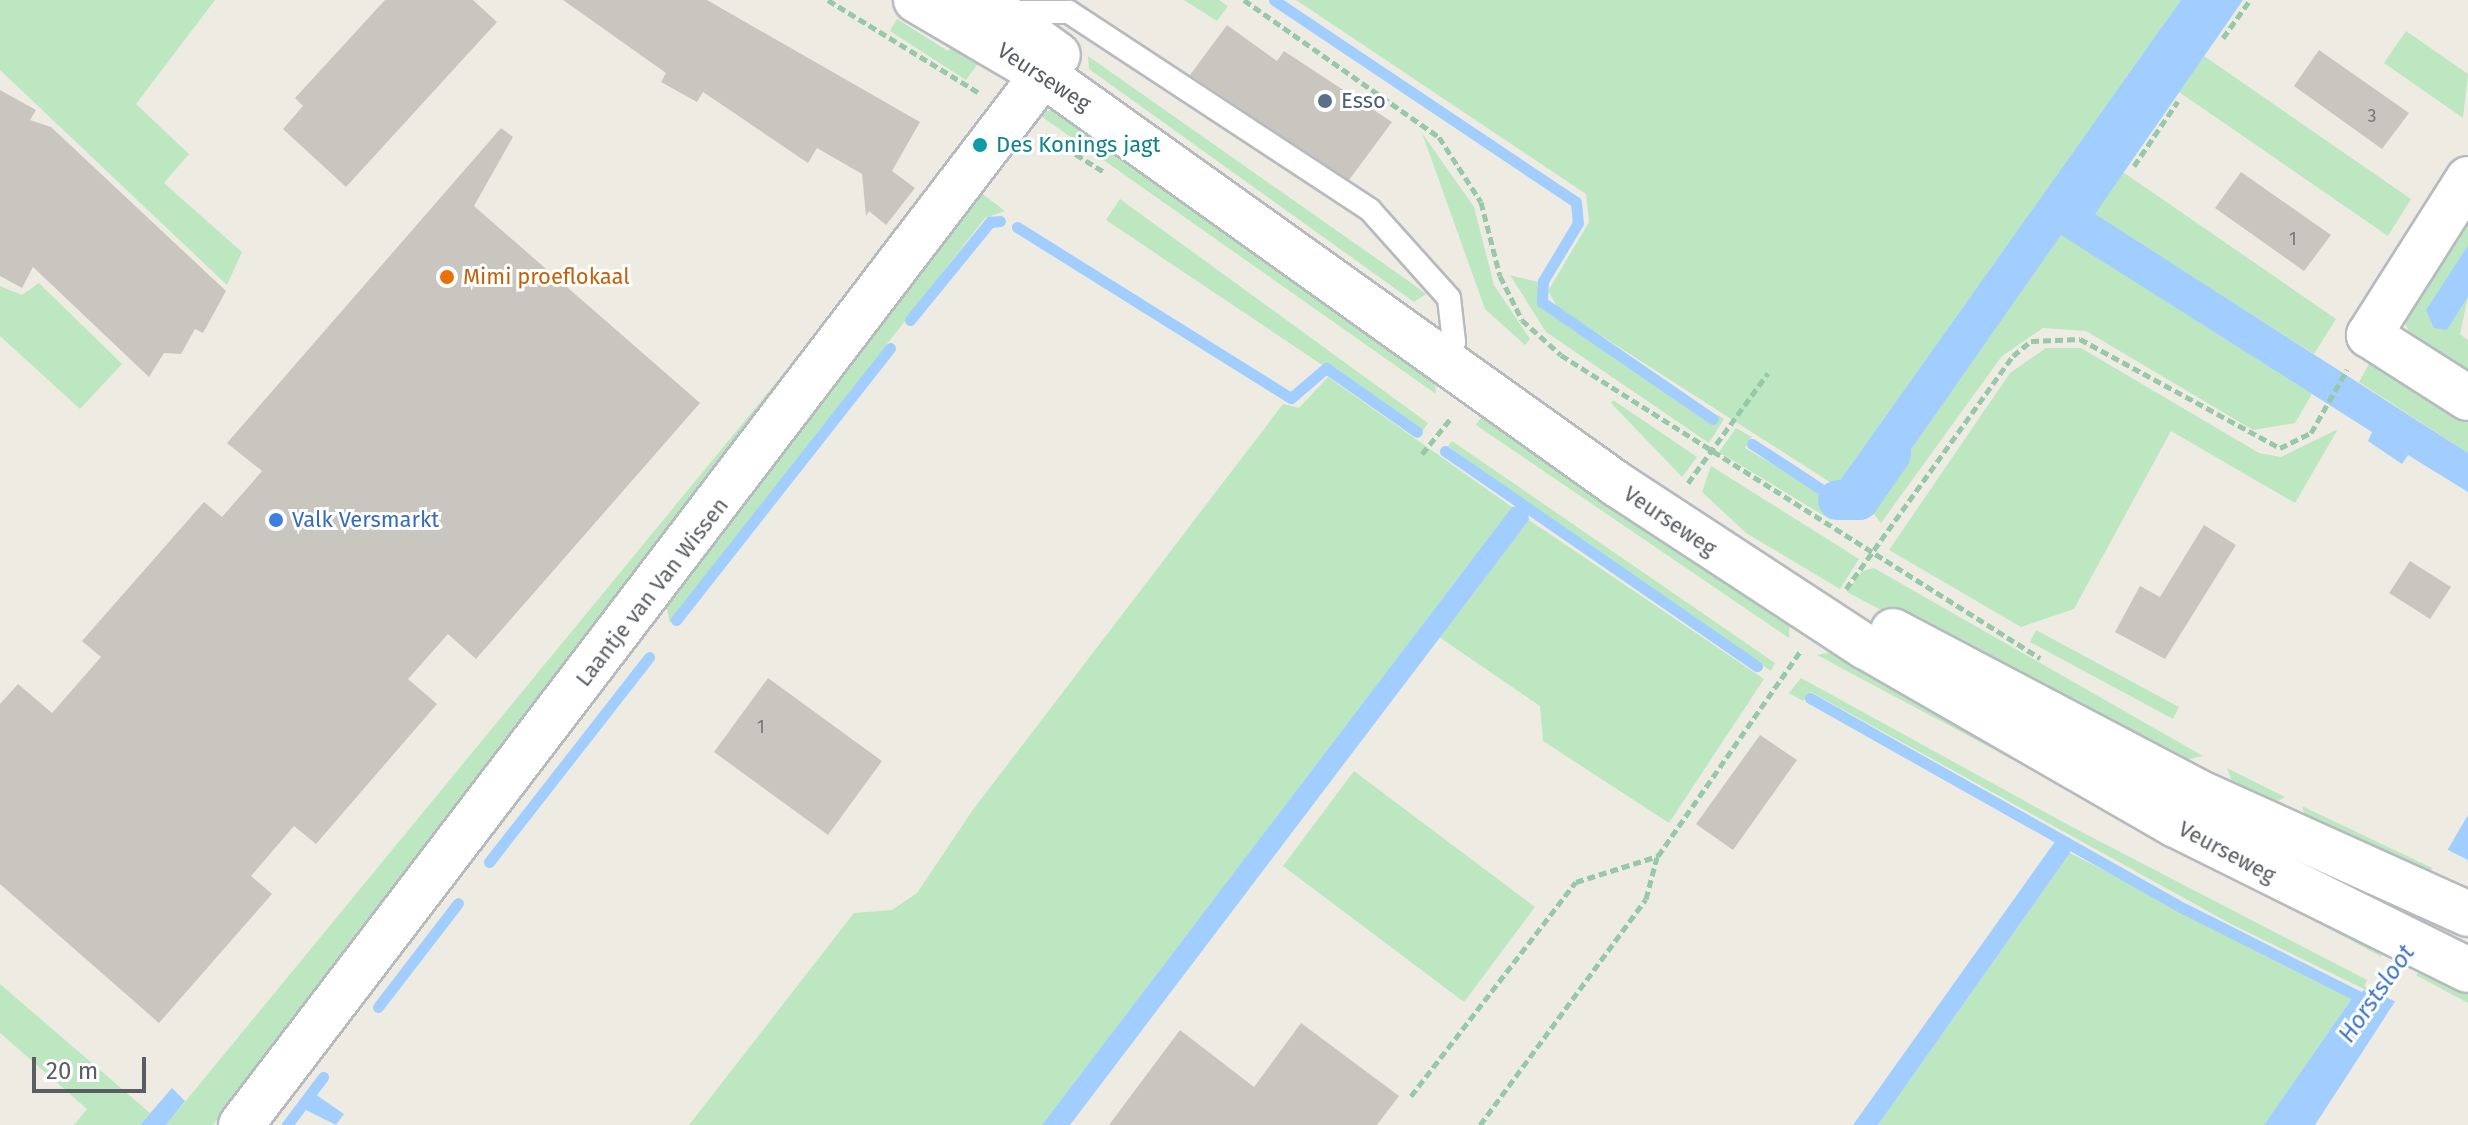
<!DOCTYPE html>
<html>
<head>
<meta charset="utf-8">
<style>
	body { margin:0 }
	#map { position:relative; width:2468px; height:1125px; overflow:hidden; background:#eeece2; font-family:"Fira Sans",sans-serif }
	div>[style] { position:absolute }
	.green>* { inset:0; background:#bde7c1 }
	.water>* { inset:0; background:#a1cdff }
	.pier>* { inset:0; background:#eeece2 }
	.stream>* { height:11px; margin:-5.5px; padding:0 5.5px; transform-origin:5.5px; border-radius:5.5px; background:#a1cdff }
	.canal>* { height:40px; margin:-20px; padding:0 20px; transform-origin:20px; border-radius:20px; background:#a1cdff }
	.building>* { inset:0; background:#c9c6bf }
	.path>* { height:5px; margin-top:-2.5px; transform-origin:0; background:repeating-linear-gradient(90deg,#96c8a9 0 8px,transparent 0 12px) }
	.roads { filter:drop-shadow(2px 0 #b7babf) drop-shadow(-2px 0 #b7babf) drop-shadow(0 2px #b7babf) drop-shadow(0 -2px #b7babf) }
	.lane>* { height:22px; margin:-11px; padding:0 11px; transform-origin:11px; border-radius:11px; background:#fff }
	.street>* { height:44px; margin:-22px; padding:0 22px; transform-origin:22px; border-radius:22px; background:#fff }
	.secondary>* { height:44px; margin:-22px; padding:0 22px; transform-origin:22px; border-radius:22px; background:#fff }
	.dots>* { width:22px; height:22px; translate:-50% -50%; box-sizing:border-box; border:4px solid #fff; border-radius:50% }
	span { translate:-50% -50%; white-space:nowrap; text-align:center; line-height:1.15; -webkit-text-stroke:6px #fff; paint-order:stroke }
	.number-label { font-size:18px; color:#76787b }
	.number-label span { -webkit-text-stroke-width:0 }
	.street-label { font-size:22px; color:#5a5e64 }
	.service-label { font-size:22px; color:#4e5e75 }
	.left { translate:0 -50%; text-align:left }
	.culture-label { font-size:22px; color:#0d838f }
	.food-label { font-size:22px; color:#c56008 }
	.shop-label { font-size:22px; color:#366cbe }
	.water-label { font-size:24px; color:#3f75c7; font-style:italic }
	.scale { position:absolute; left:32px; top:1057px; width:114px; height:36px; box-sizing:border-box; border:4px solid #5a5e64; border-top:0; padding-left:10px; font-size:24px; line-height:28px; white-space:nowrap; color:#5a5e64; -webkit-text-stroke:6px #fff; paint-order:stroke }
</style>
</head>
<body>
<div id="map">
	<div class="green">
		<i style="clip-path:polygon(0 0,215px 0,136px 104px,189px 154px,164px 183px,242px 252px,227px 285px,0 70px)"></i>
		<i style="clip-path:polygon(1184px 0,1219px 0,1228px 6px,1217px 21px)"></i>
		<i style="clip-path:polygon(1296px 0,2181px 0,1836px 486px,1558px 308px,1548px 291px,1589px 222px,1586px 194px)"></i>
		<i style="clip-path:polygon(897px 19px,948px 51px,958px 36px,983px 57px,966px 80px,890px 31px)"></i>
		<i style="clip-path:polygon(2406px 31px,2468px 74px,2463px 118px,2384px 63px)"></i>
		<i style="clip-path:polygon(1088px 56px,1417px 287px,1426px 294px,1414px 302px,1089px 69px)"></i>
		<i style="clip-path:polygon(2204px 56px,2411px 199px,2388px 236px,2179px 92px)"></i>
		<i style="clip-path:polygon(1057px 108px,1434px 368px,1436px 394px,1038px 114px)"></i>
		<i style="clip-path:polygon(1422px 133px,1474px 207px,1494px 285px,1530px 339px,1525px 345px,1485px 309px)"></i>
		<i style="clip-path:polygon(2123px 172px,2336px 319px,2314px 354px,2094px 214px)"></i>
		<i style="clip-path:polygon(976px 189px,1005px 211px,985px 218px,670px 623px,665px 600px)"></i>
		<i style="clip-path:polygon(1120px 199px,1428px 423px,1422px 432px,1106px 220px)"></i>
		<i style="clip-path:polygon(2468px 200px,2468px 245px,2426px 310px,2447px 330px,2468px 297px,2460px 334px,2468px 340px,2468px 380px,2413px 341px,2404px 320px)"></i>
		<i style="clip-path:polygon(2061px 234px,2312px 394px,2295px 423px,2253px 430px,2086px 331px,2043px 328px,2002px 356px,1881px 523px,1864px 502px,1903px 461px)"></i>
		<i style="clip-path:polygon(1510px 275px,1538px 282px,1541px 306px,1711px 423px,1718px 415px,1724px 419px,1709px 443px,1546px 332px)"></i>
		<i style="clip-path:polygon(39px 283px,122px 364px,80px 409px,0 336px,0 286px,22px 295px)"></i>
		<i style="clip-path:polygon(2046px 348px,2081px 348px,2259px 453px,2281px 457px,2338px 429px,2295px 503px,2171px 431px,2074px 609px,2021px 627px,1889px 550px,2010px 373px)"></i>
		<i style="clip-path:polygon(2386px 361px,2468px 413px,2468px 453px,2359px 382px,2369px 364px)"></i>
		<i style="clip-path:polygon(789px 367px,799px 375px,213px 1125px,166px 1125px)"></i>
		<i style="clip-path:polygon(1328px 377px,1512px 507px,1042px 1125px,689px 1125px,854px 913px,892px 910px,917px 893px,972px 811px,1283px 404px,1299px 408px)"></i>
		<i style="clip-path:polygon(1613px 400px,1697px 457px,1682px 477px,1611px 403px)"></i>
		<i style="clip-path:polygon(1488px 407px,1790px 616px,1789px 638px,1476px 425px)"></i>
		<i style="clip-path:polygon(1736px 428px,1752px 437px,1745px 448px,1843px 506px,1831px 520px,1719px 452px)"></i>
		<i style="clip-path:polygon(1452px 441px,1775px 663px,1771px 671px,1527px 506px,1448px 446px)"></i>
		<i style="clip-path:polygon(1711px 466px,1859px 559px,1840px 589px,1746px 533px,1702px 492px)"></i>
		<i style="clip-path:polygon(1529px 520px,1764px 679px,1669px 823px,1543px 741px,1540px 706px,1439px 637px)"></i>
		<i style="clip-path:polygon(1874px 568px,2203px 756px,2172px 763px,1847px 592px,1862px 571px)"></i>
		<i style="clip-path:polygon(2036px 630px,2179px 707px,2173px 719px,2030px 642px)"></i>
		<i style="clip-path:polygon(1846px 649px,2468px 989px,2468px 1003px,1817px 655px)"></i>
		<i style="clip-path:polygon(1801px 678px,2074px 828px,2371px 982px,2366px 990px,2231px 924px,1811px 692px,1803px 701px,1789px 693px)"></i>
		<i style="clip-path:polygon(2227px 768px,2285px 797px,2264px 809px,2237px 796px)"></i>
		<i style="clip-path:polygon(1354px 771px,1535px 907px,1464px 1002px,1283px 866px)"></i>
		<i style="clip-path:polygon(2302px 806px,2468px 885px,2468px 901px,2310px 833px)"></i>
		<i style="clip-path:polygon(2070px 853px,2353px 997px,2264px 1125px,1878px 1125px)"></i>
		<i style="clip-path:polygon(0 984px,150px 1113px,140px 1125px,74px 1125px,87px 1109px,0 1033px)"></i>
	</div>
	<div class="water">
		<i style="clip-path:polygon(2181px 0,2243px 0,2095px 214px,2468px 453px,2468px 492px,2408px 455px,2402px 464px,2368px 441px,2372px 432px,2061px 235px,1903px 461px,1864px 502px,1836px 486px)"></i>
		<i style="clip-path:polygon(2468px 245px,2468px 297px,2447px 330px,2434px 328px,2426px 310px)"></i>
		<i style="clip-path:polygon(1527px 506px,1529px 520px,1070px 1125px,1042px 1125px,1512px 507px)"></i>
		<i style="clip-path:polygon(2468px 815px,2468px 889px,2315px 1125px,2264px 1125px,2353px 997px,2366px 989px)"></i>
		<i style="clip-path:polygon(2070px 838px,2070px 853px,1878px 1125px,1853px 1125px,2054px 843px)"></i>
		<i style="clip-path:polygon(172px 1088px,185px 1101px,166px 1125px,140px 1125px)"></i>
		<i style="clip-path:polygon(312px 1092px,344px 1114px,336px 1125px,300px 1107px)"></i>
	</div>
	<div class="pier">
		<i style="clip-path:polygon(2444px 848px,2468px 860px,2468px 897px,2398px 1003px,2364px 986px)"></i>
	</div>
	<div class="stream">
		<i style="left:1274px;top:0;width:363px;rotate:33.8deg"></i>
		<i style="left:1576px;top:202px;width:21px;rotate:85deg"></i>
		<i style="left:1578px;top:223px;width:68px;rotate:121.1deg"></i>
		<i style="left:1543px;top:281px;width:21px;rotate:93deg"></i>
		<i style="left:1542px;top:302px;width:207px;rotate:34.4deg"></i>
		<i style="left:1017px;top:227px;width:323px;rotate:32deg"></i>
		<i style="left:1291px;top:398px;width:46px;rotate:-40.6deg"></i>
		<i style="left:1326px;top:368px;width:111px;rotate:35.1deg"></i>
		<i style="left:910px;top:320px;width:127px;rotate:-50.8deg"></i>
		<i style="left:990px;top:222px;width:10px;rotate:-6deg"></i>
		<i style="left:1752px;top:444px;width:103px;rotate:33.1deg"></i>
		<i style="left:1445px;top:451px;width:379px;rotate:34.6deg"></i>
		<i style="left:676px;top:620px;width:346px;rotate:-51.8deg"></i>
		<i style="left:1810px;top:698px;width:430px;rotate:29.4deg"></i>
		<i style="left:2185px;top:909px;width:205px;rotate:26.7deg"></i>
		<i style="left:489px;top:862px;width:260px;rotate:-52deg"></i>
		<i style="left:378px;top:1007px;width:131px;rotate:-52.4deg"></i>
		<i style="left:287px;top:1125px;width:60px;rotate:-53.1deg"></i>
	</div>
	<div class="canal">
		<i style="left:1838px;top:500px;width:21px"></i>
		<i style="left:1859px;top:500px;width:56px;rotate:-55.2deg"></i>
	</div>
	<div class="building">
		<i style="clip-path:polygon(385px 0,473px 0,497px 22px,346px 187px,283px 129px,303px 106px,295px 98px)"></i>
		<i style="clip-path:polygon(563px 0,707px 0,920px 122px,892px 171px,915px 188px,886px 225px,869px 211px,866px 216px,862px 174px,817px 148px,808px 163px,703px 92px,697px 102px,661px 82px,666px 73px)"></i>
		<i style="clip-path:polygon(1227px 25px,1277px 61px,1284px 51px,1392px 122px,1349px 180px,1190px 75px)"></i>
		<i style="clip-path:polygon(2319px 50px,2409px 113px,2382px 149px,2294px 86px)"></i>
		<i style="clip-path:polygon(0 90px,36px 110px,30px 120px,51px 127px,226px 291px,203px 333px,195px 329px,181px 354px,164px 353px,149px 377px,33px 267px,22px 288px,0 276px)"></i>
		<i style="clip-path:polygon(501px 128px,513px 137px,474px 206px,700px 403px,476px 659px,448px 634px,408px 679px,437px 704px,316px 844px,294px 826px,251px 876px,272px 894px,159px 1023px,0 884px,0 704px,18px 684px,52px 713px,101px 657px,82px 641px,204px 502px,222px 517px,262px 471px,227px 443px)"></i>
		<i style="clip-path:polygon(2241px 172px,2331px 235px,2304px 271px,2215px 208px)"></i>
		<i style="clip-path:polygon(2204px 525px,2236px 545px,2165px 659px,2115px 632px,2140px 586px,2160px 597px)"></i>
		<i style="clip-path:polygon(2410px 561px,2451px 587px,2430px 619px,2389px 593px)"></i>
		<i style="clip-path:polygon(768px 678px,882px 761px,828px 835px,714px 752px)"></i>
		<i style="clip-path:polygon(1760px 735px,1797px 760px,1733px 850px,1696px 824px)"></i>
		<i style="clip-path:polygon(1301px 1023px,1399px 1096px,1377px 1125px,1109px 1125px,1180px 1030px,1254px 1087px)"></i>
	</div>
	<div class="path">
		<i style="left:828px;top:0;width:177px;rotate:31.6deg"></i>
		<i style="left:1244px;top:0;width:238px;rotate:35.1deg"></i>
		<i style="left:1439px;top:137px;width:77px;rotate:57.1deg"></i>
		<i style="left:1481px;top:202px;width:76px;rotate:75.6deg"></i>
		<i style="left:1500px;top:276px;width:49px;rotate:63.4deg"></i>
		<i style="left:1522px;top:320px;width:52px;rotate:41.9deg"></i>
		<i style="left:1561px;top:355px;width:567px;rotate:32.32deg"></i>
		<i style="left:2223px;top:38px;width:47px;rotate:-54.6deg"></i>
		<i style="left:1045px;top:135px;width:70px;rotate:32.1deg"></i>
		<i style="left:2134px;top:166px;width:78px;rotate:-55.9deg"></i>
		<i style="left:1422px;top:454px;width:48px;rotate:-51deg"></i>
		<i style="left:1688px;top:483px;width:136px;rotate:-54deg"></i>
		<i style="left:1846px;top:589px;width:287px;rotate:-54.4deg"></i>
		<i style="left:2013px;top:356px;width:23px;rotate:-40deg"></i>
		<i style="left:2031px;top:341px;width:49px;rotate:-2.3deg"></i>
		<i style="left:2080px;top:339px;width:228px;rotate:28.6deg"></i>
		<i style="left:2280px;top:448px;width:34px;rotate:-26deg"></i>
		<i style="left:2311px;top:433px;width:73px;rotate:-60.3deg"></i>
		<i style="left:1411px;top:1096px;width:270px;rotate:-52.4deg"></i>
		<i style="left:1576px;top:882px;width:86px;rotate:-17.6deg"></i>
		<i style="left:1658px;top:856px;width:249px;rotate:-55.2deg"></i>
		<i style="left:1480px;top:1125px;width:280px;rotate:-53.7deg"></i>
		<i style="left:1646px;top:899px;width:43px;rotate:-75.3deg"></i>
	</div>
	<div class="roads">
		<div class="lane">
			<i style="left:1007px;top:12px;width:62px"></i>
			<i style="left:1069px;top:12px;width:360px;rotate:33.3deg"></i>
			<i style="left:1370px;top:210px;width:118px;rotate:48.1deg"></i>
			<i style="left:1449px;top:298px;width:44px;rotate:83.5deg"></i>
			<i style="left:1454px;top:342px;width:22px;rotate:129deg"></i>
		</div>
		<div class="street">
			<i style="left:2468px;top:179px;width:185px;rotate:122.4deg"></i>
			<i style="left:2369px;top:335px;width:117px;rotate:32.5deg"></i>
			<i style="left:241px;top:1125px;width:1346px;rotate:-52.64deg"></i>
		</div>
		<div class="secondary">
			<i style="left:916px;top:0;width:148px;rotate:30.4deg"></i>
			<i style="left:1044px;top:75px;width:705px;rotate:35.54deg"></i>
			<i style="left:1618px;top:485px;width:296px;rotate:33.2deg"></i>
			<i style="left:1866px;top:647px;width:357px;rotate:29.9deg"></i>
			<i style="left:2176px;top:825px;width:326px;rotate:26.4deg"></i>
			<i style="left:981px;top:0;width:90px;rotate:35.5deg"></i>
			<i style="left:1893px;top:631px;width:343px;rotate:27.8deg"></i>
			<i style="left:2196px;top:791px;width:299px;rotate:24.3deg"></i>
		</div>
	</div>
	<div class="dots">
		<i style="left:1325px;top:101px;background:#5c6f8a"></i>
		<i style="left:980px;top:145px;background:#0f9aa8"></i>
		<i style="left:447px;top:277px;background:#e8710a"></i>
		<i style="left:276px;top:520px;background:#3f7fe0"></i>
	</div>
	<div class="number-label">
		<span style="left:2372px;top:116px">3</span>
		<span style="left:2293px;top:239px">1</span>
		<span style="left:761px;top:727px">1</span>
	</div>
	<div class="street-label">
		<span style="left:1044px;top:77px;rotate:33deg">Veurseweg</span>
		<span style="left:1670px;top:521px;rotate:34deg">Veurseweg</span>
		<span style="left:652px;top:592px;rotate:-52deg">Laantje van Van Wissen</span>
		<span style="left:2227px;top:852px;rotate:28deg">Veurseweg</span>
	</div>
	<div class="service-label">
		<span class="left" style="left:1341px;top:101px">Esso</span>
	</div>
	<div class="culture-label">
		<span class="left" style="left:996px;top:145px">Des Konings jagt</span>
	</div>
	<div class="food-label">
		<span class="left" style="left:463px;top:277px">Mimi proeflokaal</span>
	</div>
	<div class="shop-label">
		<span class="left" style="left:292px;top:520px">Valk Versmarkt</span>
	</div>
	<div class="water-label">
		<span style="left:2377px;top:994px;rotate:-55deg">Horstsloot</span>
	</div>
	<div class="scale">20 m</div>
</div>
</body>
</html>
